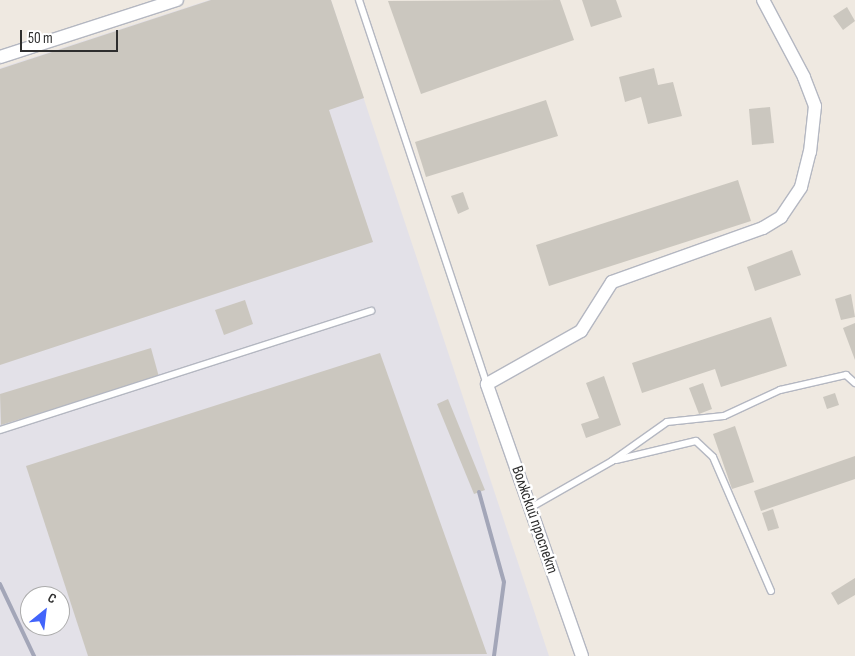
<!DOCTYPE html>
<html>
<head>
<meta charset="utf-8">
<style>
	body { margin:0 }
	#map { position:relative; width:855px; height:656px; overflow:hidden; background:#efe9e1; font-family:"Sofia Sans Condensed",sans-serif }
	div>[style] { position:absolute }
	.industrial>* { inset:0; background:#e3e1e8 }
	.building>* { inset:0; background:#cbc7bf }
	.roads { filter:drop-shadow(1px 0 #b4b7c1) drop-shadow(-1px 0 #b4b7c1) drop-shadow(0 1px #b4b7c1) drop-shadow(0 -1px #b4b7c1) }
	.lane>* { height:6px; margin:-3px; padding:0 3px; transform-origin:3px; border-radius:3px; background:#fff }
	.street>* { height:12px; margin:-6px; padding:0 6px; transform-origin:6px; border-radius:6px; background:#fff }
	.rail>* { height:4px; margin:-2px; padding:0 2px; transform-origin:2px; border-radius:2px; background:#a3a6b8 }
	span { translate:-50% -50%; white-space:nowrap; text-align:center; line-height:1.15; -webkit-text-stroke:5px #fff; paint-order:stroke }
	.street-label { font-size:16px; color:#2e2e2e }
	.north { position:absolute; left:20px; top:586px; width:50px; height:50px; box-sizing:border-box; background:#fff; border:1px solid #ababab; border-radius:50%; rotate:29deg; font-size:14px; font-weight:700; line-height:20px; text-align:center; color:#2e2e2e }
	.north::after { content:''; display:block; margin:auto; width:18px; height:22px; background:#4264fb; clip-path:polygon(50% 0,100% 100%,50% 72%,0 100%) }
	.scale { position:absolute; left:20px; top:30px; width:98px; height:22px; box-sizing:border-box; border:2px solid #2e2e2e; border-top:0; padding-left:6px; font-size:15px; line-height:18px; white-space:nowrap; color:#2e2e2e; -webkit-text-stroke:4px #fff; paint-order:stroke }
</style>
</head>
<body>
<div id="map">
	<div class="industrial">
		<i style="clip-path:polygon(evenodd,209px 0,331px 0,549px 656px,0 656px,0 68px,209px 0,30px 596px,60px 596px,60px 626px,30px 626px,30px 596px)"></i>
	</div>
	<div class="building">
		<i style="clip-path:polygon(211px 0,331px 0,364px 98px,329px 110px,373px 242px,0 365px,0 69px)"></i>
		<i style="clip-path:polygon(560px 0,574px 40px,421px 94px,388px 1px)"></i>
		<i style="clip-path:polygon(582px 0,616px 0,622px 17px,591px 27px)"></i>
		<i style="clip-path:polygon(847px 7px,855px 21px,843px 30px,833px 16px)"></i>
		<i style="clip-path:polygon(654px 68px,658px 85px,673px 82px,682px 116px,648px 124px,641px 97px,625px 102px,619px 77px)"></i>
		<i style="clip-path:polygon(546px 100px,558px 136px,426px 177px,415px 142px)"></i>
		<i style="clip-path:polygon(770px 107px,774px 143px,752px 145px,749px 109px)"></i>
		<i style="clip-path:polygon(738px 180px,751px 221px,549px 286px,536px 245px)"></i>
		<i style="clip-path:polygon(463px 192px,469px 209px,458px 214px,451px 196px)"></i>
		<i style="clip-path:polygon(792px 250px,801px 275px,755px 291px,747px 267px)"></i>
		<i style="clip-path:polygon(851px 294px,855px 317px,841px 320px,835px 299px)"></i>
		<i style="clip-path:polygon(245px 300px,253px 324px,224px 335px,215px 310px)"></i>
		<i style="clip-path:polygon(771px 317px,787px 366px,721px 387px,715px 369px,642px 393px,632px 363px)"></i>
		<i style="clip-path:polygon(855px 323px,855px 360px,843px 328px)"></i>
		<i style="clip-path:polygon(151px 348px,159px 377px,1px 425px,0 394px)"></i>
		<i style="clip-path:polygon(380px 353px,487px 654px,88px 656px,26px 466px)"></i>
		<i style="clip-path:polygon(604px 376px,621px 425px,586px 438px,581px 424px,599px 418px,586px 383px)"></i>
		<i style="clip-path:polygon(703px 383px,712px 409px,699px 414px,689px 388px)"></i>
		<i style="clip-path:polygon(835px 393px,839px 405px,827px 409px,823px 397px)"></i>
		<i style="clip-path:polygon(448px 399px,485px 490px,474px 494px,437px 404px)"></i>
		<i style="clip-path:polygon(735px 426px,754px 482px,732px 489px,713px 434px)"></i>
		<i style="clip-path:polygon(855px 456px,855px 479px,761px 511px,754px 491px)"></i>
		<i style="clip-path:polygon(773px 509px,779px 528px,768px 531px,762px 513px)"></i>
		<i style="clip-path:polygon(855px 578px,855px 595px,838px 605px,831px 593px)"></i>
	</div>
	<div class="roads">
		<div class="lane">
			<i style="left:359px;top:0;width:405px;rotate:71.6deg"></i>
			<i style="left:0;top:430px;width:390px;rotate:-17.8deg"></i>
			<i style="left:616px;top:460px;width:82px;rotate:-13.4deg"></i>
			<i style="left:696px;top:441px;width:23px;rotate:43deg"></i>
			<i style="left:713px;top:457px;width:146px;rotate:66.6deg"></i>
			<i style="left:530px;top:508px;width:95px;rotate:-29.8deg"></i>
			<i style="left:612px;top:461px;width:67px;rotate:-35.3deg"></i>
			<i style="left:667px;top:422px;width:57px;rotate:-6deg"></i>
			<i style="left:724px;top:416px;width:62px;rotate:-24.9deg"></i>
			<i style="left:780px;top:390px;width:68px;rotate:-12.8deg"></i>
			<i style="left:846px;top:375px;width:12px;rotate:42deg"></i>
		</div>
		<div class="street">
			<i style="left:0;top:57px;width:186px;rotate:-17.9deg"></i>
			<i style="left:582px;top:656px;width:288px;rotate:-109.3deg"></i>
			<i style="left:487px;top:384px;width:108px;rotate:-29.4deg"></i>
			<i style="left:581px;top:331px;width:58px;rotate:-57.7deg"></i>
			<i style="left:612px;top:282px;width:160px;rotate:-19.7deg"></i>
			<i style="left:763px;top:228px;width:21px;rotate:-31deg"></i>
			<i style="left:781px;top:217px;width:36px;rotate:-56deg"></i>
			<i style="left:801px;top:187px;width:36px;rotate:-76deg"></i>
			<i style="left:810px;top:152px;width:46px;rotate:-83.8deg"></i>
			<i style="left:815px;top:106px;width:31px;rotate:-111deg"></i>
			<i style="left:804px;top:77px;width:87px;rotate:-118deg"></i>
		</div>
	</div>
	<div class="rail">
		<i style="left:479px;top:492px;width:93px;rotate:74.5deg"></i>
		<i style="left:504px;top:582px;width:75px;rotate:97.7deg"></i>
		<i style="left:0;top:584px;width:80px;rotate:64.7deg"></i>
	</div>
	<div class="street-label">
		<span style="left:534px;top:520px;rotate:71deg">Волжский проспект</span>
	</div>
	<div class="north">С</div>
	<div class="scale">50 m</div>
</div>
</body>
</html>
